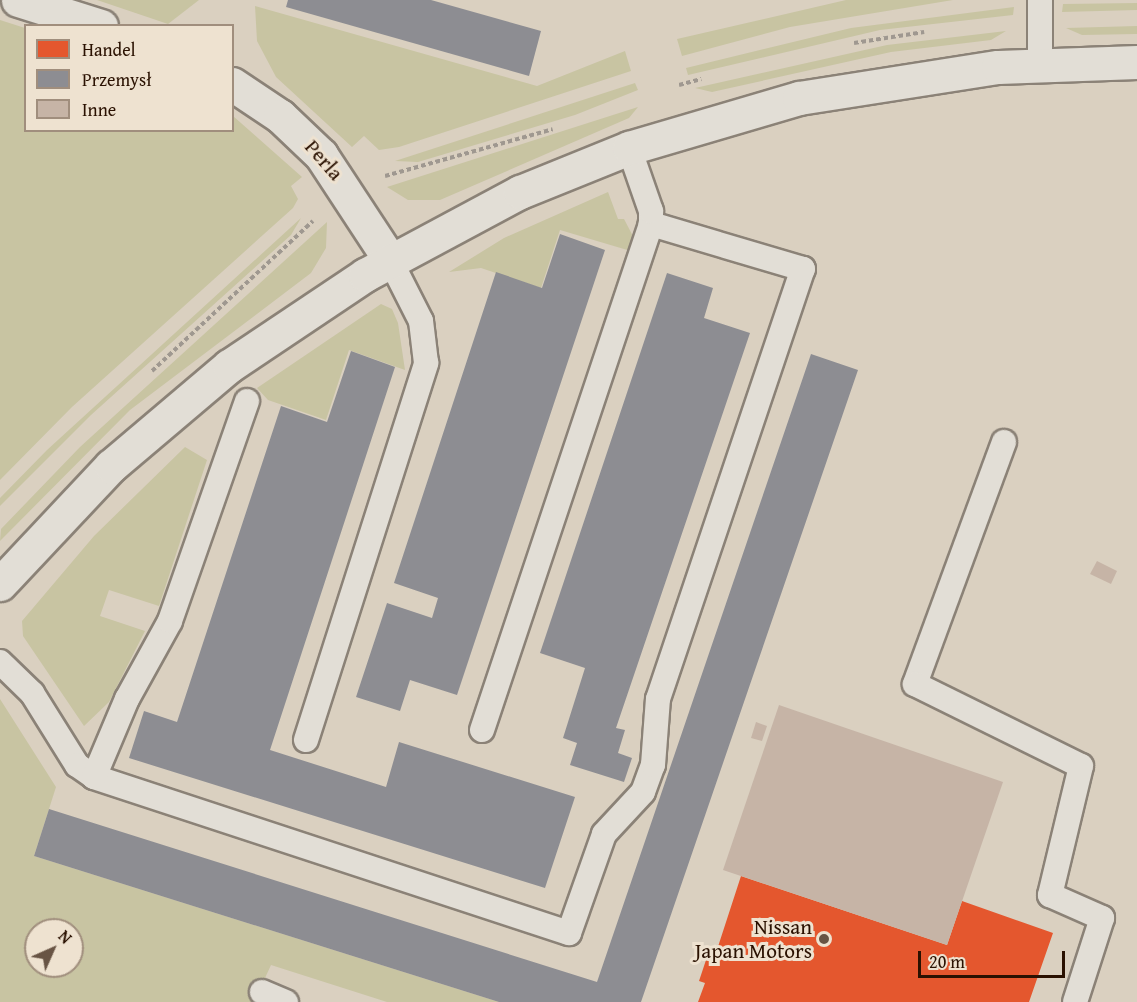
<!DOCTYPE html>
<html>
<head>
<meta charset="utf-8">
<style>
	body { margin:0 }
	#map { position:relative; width:1137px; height:1002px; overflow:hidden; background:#dad0c0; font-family:"Gentium Book Plus",serif }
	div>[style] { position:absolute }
	.green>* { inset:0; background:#c8c4a2 }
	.shops>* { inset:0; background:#e4572e }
	.industry>* { inset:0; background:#8d8d92 }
	.building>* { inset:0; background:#c6b4a6 }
	.path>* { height:4px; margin-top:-2px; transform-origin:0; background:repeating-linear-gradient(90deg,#9f9890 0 4.5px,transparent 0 7.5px) }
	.roads { filter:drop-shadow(2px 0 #8b8277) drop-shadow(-2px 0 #8b8277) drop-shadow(0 2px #8b8277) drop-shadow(0 -2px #8b8277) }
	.lane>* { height:24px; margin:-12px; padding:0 12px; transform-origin:12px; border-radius:12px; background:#e2ded6 }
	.street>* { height:33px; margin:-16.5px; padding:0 16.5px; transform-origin:16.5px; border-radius:16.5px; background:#e2ded6 }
	.secondary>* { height:33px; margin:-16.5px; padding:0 16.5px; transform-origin:16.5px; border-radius:16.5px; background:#e2ded6 }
	.dots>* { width:16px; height:16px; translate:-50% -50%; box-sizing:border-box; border:3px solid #eee2d0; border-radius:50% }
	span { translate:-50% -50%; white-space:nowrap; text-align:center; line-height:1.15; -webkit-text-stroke:6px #eee2d0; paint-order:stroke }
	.street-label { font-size:21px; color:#2a1101 }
	.poi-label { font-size:21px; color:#2a1101 }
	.right { translate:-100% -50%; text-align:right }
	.legend { position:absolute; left:24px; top:24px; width:210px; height:108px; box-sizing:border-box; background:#eee2d0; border:2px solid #a08e7d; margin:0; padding:8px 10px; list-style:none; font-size:18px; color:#2a1101 }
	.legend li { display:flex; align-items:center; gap:12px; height:30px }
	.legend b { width:30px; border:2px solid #a08e7d }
	.north { position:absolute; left:24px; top:918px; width:60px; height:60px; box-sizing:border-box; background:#eee2d0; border:2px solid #a08e7d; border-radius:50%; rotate:45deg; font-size:16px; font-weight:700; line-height:24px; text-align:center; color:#2a1101 }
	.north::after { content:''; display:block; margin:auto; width:21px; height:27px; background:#685444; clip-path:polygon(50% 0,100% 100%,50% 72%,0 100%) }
	.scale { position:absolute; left:918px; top:951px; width:147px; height:27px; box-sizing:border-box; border:3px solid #2a1101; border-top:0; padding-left:8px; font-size:18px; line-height:21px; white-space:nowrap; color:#2a1101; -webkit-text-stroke:4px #eee2d0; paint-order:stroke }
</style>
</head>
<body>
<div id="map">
	<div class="green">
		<i style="clip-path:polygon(97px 0,199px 0,168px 24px)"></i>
		<i style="clip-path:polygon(846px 0,953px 0,790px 27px,682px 56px,677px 39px)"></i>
		<i style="clip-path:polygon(1137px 3px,1137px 10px,1062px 12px,1063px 4px)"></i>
		<i style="clip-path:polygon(255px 6px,537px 86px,625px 51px,631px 71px,399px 147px,379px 150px,364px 136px,352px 147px,276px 77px,257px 41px)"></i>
		<i style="clip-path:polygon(1014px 7px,1013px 15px,880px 30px,688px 75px,686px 68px,851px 28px)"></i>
		<i style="clip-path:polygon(0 20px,25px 28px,26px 130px,232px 130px,233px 116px,302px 177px,291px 186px,298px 199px,293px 208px,72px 407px,0 480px)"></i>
		<i style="clip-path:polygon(1137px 26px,1137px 34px,1082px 35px,1066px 28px)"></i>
		<i style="clip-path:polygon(1006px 31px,991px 40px,891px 52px,712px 92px,695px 88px,887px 45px)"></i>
		<i style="clip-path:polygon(635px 83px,638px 90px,575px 115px,418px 162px,395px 161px)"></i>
		<i style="clip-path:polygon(638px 107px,629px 118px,440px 200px,408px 200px,387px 187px)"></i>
		<i style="clip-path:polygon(608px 192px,618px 219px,624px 219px,635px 240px,634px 252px,560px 230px,541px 288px,481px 268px,449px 272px,504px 238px)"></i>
		<i style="clip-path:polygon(301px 218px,291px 235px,91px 415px,0 506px,0 498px,47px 450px)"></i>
		<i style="clip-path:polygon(327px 222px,326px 248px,311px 273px,130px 410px,0 541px,1px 529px,80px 447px)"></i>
		<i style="clip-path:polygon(381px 304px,392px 309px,398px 323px,405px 370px,349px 350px,326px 420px,268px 400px,257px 388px)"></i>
		<i style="clip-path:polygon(185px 447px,207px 460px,159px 606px,109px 590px,100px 616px,145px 631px,109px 702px,84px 726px,23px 636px,22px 621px,94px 536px)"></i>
		<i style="clip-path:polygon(evenodd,0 699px,56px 787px,34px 856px,499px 1002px,387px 1002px,271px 965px,254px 1002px,0 1002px,0 699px,36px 930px,72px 930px,72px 966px,36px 966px,36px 930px)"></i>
	</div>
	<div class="shops">
		<i style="clip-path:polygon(741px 876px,947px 945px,962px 901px,1053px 933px,1029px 1002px,698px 1002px,705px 983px,699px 981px,706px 960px,713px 962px)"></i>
	</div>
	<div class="industry">
		<i style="clip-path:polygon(288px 0,431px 0,541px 31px,529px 76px,286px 7px)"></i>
		<i style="clip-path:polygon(560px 234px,605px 250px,457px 695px,410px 680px,400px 711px,356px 697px,387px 603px,432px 618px,438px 598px,394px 583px,496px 272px,542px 288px)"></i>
		<i style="clip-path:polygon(667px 273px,713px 288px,704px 318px,750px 333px,616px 728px,625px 730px,618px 753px,632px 758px,624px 782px,570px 765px,577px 743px,563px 738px,585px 668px,540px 653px)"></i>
		<i style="clip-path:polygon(351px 351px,395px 367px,270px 750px,386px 787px,399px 742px,575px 797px,545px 888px,129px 758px,144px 711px,177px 722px,281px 406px,327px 422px)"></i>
		<i style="clip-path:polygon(811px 354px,858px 370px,641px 1002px,499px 1002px,34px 856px,49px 809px,597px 982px)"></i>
	</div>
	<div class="building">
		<i style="clip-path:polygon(1097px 561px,1117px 571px,1111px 584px,1090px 574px)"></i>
		<i style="clip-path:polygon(779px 705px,1003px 782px,947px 945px,723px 870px)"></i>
		<i style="clip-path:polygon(756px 722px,767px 726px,762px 741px,751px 738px)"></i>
	</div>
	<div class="path">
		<i style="left:854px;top:43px;width:71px;rotate:-8.9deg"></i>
		<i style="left:679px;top:85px;width:23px;rotate:-15deg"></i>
		<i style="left:385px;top:176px;width:174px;rotate:-15.6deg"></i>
		<i style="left:152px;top:371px;width:220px;rotate:-43deg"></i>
	</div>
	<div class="roads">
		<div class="lane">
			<i style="left:1040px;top:0;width:65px;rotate:90deg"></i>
			<i style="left:1004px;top:442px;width:258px;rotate:110.2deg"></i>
			<i style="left:915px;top:684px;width:185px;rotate:26.3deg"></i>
			<i style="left:1081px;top:766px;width:133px;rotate:103.5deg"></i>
			<i style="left:1050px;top:895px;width:57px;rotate:23.9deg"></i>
			<i style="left:1102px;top:918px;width:88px;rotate:107.8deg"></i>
			<i style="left:0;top:662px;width:45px;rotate:44.1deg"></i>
			<i style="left:32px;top:693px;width:85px;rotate:58deg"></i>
			<i style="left:77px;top:765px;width:21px;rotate:35deg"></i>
			<i style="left:94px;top:777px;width:500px;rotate:18.2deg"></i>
			<i style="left:569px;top:933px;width:105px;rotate:-70.5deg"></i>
			<i style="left:604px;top:834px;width:57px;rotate:-47.1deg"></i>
			<i style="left:643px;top:792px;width:29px;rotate:-70deg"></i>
			<i style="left:653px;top:765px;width:66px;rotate:-85.7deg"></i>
			<i style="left:658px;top:699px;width:454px;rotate:-71.4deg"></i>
			<i style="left:803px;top:269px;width:159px;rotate:-163.5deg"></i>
			<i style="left:482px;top:730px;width:533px;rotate:-71.53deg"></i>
			<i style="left:651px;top:224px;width:13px;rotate:-90deg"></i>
			<i style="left:651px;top:211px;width:67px;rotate:-109.2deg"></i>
			<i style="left:306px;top:740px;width:396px;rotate:-72.3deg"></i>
			<i style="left:426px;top:363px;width:42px;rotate:-96.8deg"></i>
			<i style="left:421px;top:321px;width:68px;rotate:-116.9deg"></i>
			<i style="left:94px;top:777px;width:85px;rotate:-67.1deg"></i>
			<i style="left:127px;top:699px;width:89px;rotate:-61.1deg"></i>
			<i style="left:170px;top:621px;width:233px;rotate:-70.7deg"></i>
			<i style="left:262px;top:992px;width:26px;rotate:23deg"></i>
		</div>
		<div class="street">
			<i style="left:18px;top:0;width:87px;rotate:17.4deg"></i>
			<i style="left:232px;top:84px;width:58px;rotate:33.7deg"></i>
			<i style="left:280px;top:116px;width:57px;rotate:43.6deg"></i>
			<i style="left:321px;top:155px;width:126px;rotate:56.7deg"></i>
		</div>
		<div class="secondary">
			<i style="left:0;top:584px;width:162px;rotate:-46.8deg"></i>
			<i style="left:111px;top:466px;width:155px;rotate:-40.3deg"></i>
			<i style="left:229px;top:366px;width:164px;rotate:-33.8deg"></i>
			<i style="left:365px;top:275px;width:176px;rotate:-28.2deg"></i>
			<i style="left:520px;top:192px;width:118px;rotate:-22deg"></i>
			<i style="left:629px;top:148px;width:177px;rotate:-16.4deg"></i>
			<i style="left:799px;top:98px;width:201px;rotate:-8.9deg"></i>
			<i style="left:998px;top:67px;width:139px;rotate:-2.1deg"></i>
		</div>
	</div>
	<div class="dots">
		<i style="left:824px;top:939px;background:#685444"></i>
	</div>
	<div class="street-label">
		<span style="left:324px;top:160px;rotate:49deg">Perla</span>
	</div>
	<div class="poi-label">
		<span class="right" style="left:812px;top:939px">Nissan<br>Japan Motors</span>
	</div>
	<ul class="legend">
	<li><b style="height:16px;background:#e4572e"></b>Handel</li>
	<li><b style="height:16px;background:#8d8d92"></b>Przemysł</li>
	<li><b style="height:16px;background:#c6b4a6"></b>Inne</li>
	</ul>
	<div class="north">N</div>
	<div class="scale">20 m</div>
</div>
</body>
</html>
